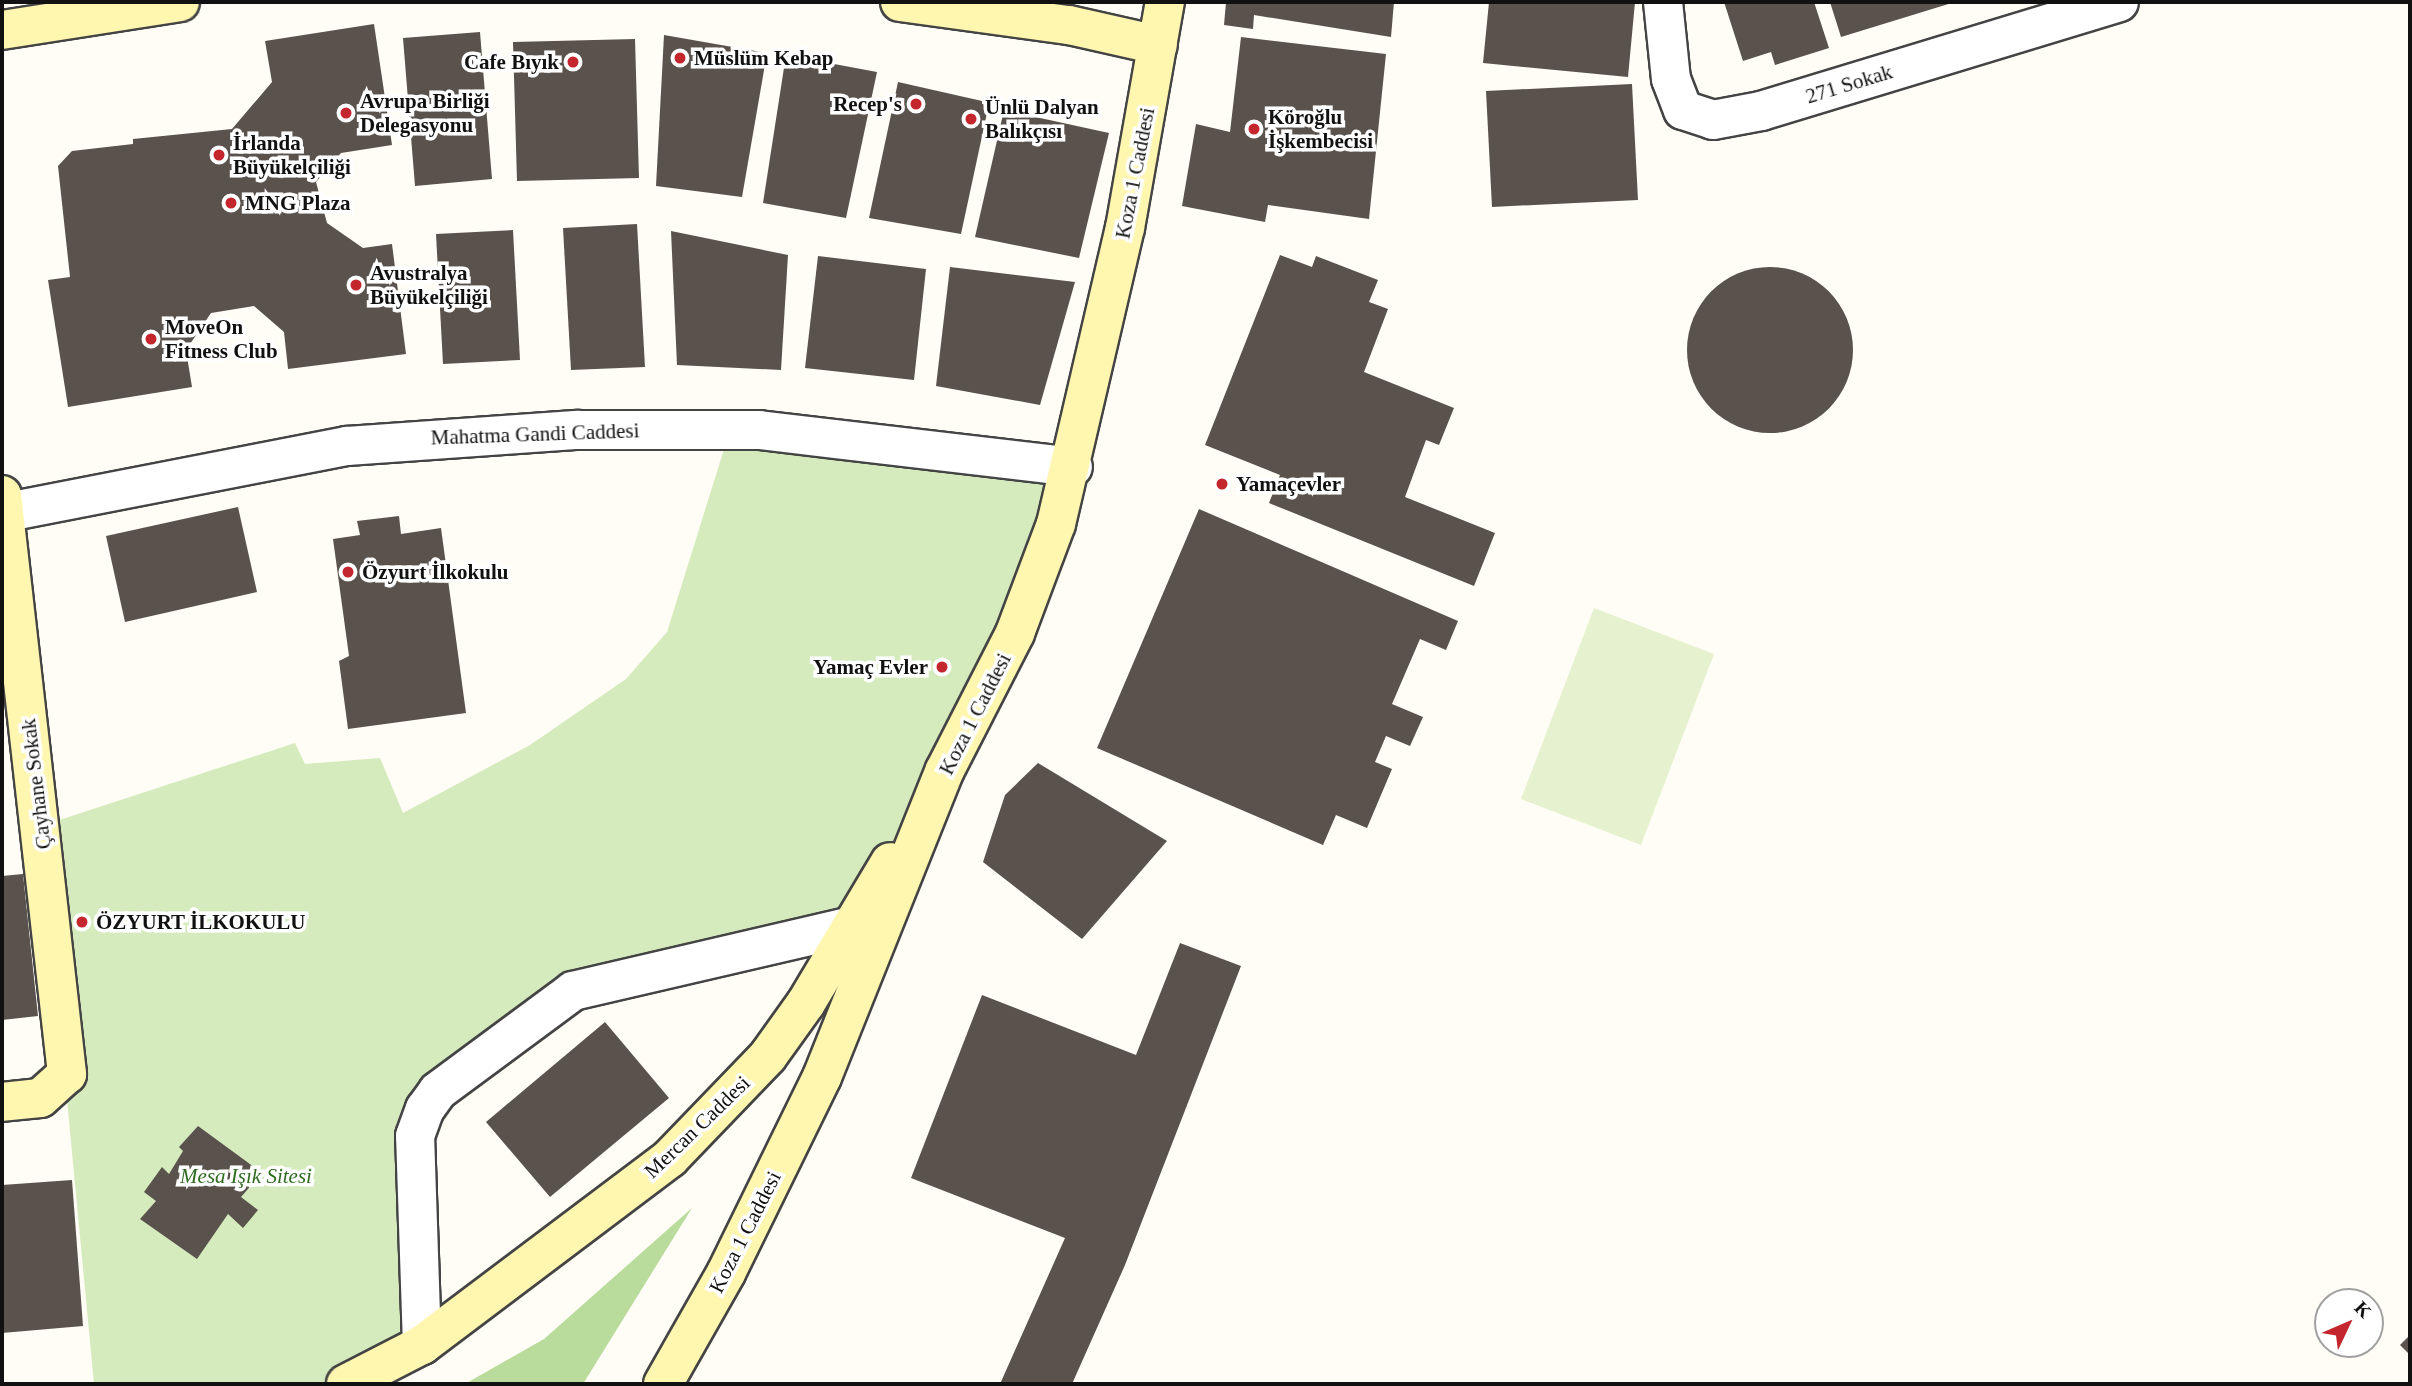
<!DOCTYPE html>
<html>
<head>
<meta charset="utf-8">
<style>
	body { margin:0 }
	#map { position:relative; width:2412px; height:1386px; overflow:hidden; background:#fffdf5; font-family:"Times New Roman",serif }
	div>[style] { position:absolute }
	.green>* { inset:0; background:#d5ebbd }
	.forest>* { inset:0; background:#b9dc9c }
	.pitch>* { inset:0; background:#e6f2cf }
	.building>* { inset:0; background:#5a524d }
	.round { border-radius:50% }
	.roads { filter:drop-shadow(2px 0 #444) drop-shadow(-2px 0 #444) drop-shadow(0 2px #444) drop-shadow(0 -2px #444) }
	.street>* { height:38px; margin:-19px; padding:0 19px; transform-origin:19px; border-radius:19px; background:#fff }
	.secondary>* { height:38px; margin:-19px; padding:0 19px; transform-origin:19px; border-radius:19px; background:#fff6b0 }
	.dots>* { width:19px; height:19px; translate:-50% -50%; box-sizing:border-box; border:4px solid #fff; border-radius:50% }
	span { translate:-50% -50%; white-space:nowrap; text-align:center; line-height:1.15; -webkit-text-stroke:7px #fff; paint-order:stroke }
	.poi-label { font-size:21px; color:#111; font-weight:700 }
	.left { translate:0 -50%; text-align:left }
	.right { translate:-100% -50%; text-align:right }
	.street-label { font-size:21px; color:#111 }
	.park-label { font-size:21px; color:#2f6b1f; font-style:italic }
	.frame { position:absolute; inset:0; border:4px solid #111; pointer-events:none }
	.north { position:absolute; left:2314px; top:1288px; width:70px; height:70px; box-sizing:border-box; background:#fff; border:2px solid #a0a0a0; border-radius:50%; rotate:46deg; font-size:19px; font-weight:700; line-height:28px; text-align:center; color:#111 }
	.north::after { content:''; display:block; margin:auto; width:24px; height:32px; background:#c4262e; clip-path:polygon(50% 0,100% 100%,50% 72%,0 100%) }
</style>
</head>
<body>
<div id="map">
	<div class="green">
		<i style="clip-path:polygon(730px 430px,1073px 467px,1015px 633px,852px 926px,573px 991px,425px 1109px,422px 1345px,346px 1384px,94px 1384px,41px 826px,295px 743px,305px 764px,380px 758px,403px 813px,530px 745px,626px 679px,667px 632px)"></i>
	</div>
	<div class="forest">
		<i style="clip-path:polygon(692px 1208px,583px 1384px,465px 1384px,544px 1339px)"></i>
	</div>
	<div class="pitch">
		<i style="clip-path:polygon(1594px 608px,1714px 654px,1641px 845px,1521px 799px)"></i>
	</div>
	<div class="building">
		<i style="clip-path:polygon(1226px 2px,1394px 2px,1391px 37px,1254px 15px,1253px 29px,1224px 25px)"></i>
		<i style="clip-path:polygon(1489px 2px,1635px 2px,1628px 77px,1483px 63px)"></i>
		<i style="clip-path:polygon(1724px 2px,1814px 2px,1829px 48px,1775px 65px,1771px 52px,1743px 61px)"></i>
		<i style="clip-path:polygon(1830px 2px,1955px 2px,1841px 37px)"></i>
		<i style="clip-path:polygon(374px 24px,392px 145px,341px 153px,316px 182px,327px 223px,363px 248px,392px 244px,406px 354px,288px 369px,284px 332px,254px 306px,211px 313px,186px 350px,192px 387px,68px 407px,48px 280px,70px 277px,58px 166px,72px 151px,133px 144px,133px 139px,232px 129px,272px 82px,265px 41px)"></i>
		<i style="clip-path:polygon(480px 32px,492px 179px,415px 186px,403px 38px)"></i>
		<i style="clip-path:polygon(664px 35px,767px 53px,742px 197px,656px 186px)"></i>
		<i style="clip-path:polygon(1241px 37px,1386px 54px,1369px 219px,1268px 205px,1265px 222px,1182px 206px,1196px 124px,1230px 132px)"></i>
		<i style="clip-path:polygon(635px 39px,639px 178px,517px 181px,513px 42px)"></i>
		<i style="clip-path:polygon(786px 55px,877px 72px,846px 218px,763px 203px)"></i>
		<i style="clip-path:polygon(898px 82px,982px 101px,987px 113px,961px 234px,869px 218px)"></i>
		<i style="clip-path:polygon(1632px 84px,1638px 200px,1492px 207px,1486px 91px)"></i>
		<i style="clip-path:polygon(1004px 110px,1109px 133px,1079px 258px,975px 237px)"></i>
		<i style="clip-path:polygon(637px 224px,645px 367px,571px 370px,563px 228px)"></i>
		<i style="clip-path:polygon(513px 230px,520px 360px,443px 364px,436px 234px)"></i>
		<i style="clip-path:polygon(671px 231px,788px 255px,781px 370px,677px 365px)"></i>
		<i style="clip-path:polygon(1280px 255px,1312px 267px,1316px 256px,1378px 280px,1369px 302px,1388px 309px,1364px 372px,1454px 408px,1439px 445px,1426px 440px,1405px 497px,1495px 533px,1474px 586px,1269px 503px,1280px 475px,1205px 445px)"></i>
		<i style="clip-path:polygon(818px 256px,926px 269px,914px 380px,805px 368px)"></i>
		<i style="clip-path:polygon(950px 267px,1075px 282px,1040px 405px,936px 386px)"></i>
		<i class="round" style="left:1687px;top:267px;width:166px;height:166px"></i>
		<i style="clip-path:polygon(238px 507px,257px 592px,125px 622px,106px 536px)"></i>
		<i style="clip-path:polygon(1199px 509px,1458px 621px,1446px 650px,1420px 639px,1392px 704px,1423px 717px,1410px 746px,1386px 736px,1375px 762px,1392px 769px,1367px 828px,1336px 815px,1323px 845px,1097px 748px)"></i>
		<i style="clip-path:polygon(399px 516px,401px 534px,441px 528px,466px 713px,348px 729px,339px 661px,349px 656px,333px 539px,360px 535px,357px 521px)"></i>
		<i style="clip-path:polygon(1038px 763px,1167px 841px,1082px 939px,983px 862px,1005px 795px)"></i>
		<i style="clip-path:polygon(23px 874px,38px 1016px,2px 1020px,2px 876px)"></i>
		<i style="clip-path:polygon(1180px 943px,1241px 966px,1125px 1265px,1072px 1384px,1000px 1384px,1065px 1238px,911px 1178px,982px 995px,1136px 1055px)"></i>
		<i style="clip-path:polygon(605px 1022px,669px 1098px,550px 1197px,486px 1122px)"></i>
		<i style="clip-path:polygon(198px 1126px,262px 1173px,241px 1197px,258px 1210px,243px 1228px,228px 1214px,197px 1259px,140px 1219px,156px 1201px,144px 1192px,162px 1167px,169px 1174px,183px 1151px,179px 1147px)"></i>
		<i style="clip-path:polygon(72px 1180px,83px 1326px,2px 1333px,2px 1185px)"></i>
		<i style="clip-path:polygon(2410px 1335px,2410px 1355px,2400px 1345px)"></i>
	</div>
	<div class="roads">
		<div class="street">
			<i style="left:1663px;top:2px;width:77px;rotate:84.1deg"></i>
			<i style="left:1671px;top:79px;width:33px;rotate:69deg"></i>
			<i style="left:1683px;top:110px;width:32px;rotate:18deg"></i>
			<i style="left:1713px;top:120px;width:49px;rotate:-10.6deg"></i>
			<i style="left:1761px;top:111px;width:374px;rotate:-16.9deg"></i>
			<i style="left:2px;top:513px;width:351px;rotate:-11deg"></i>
			<i style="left:347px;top:446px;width:232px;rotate:-4deg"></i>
			<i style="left:578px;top:430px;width:181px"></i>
			<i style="left:759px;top:430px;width:316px;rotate:6.7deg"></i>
			<i style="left:422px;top:1345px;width:209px;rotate:-91.9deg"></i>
			<i style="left:415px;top:1136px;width:29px;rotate:-70deg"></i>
			<i style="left:425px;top:1109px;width:22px;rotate:-54deg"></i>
			<i style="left:438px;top:1091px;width:168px;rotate:-36.5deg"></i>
			<i style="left:573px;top:991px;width:286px;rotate:-13.1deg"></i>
		</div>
		<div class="secondary">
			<i style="left:900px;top:2px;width:171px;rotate:7.8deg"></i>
			<i style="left:1069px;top:25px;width:91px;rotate:12.7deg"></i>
			<i style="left:2px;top:30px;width:180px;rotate:-8.9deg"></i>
			<i style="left:2px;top:495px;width:583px;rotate:83.59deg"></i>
			<i style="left:67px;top:1074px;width:36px;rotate:138deg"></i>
			<i style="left:40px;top:1098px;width:38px;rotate:174deg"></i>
			<i style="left:346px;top:1384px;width:85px;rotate:-27.2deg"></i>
			<i style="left:422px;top:1345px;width:311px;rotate:-37deg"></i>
			<i style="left:670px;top:1158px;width:141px;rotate:-46.1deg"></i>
			<i style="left:768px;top:1056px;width:65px;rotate:-54.4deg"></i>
			<i style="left:806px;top:1003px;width:164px;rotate:-59.2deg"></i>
			<i style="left:663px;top:1384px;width:128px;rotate:-60.4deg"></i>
			<i style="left:726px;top:1273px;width:218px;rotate:-63.9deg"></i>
			<i style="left:822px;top:1077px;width:331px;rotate:-68.2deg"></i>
			<i style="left:945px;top:770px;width:154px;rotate:-62.9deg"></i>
			<i style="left:1015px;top:633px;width:116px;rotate:-69.4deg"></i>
			<i style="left:1056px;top:524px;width:304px;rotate:-76.9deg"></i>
			<i style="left:1125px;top:228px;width:230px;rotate:-80deg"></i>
		</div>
	</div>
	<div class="dots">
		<i style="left:680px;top:58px;background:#c4262e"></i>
		<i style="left:573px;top:62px;background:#c4262e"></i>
		<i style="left:916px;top:104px;background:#c4262e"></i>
		<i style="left:346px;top:113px;background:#c4262e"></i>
		<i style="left:971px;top:119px;background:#c4262e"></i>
		<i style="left:1254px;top:129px;background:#c4262e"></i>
		<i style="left:219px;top:155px;background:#c4262e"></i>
		<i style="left:231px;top:203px;background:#c4262e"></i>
		<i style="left:356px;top:285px;background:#c4262e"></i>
		<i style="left:151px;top:339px;background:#c4262e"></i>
		<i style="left:1222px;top:484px;background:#c4262e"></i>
		<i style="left:348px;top:572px;background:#c4262e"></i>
		<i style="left:942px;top:667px;background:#c4262e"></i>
		<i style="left:82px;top:922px;background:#c4262e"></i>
	</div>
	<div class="poi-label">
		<span class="left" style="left:694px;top:58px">Müslüm Kebap</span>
		<span class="right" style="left:559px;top:62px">Cafe Bıyık</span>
		<span class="left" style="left:360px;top:113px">Avrupa Birliği<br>Delegasyonu</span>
		<span class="right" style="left:902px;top:104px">Recep's</span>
		<span class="left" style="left:985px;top:119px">Ünlü Dalyan<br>Balıkçısı</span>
		<span class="left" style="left:1268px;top:129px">Köroğlu<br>İşkembecisi</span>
		<span class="left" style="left:233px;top:155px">İrlanda<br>Büyükelçiliği</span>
		<span class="left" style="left:245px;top:203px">MNG Plaza</span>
		<span class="left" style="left:370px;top:285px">Avustralya<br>Büyükelçiliği</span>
		<span class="left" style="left:165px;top:339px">MoveOn<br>Fitness Club</span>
		<span class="left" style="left:1236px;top:484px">Yamaçevler</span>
		<span class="left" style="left:362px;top:572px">Özyurt İlkokulu</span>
		<span class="right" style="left:928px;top:667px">Yamaç Evler</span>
		<span class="left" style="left:96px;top:922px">ÖZYURT İLKOKULU</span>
	</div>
	<div class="street-label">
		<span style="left:1849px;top:84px;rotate:-17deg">271 Sokak</span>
		<span style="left:1135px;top:173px;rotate:-79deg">Koza 1 Caddesi</span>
		<span style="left:535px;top:434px;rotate:-2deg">Mahatma Gandi Caddesi</span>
		<span style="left:975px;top:714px;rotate:-63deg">Koza 1 Caddesi</span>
		<span style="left:36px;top:784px;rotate:-97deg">Çayhane Sokak</span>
		<span style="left:697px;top:1127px;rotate:-44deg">Mercan Caddesi</span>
		<span style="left:745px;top:1232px;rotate:-63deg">Koza 1 Caddesi</span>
	</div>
	<div class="park-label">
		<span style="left:246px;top:1176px">Mesa Işık Sitesi</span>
	</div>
	<div class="frame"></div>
	<div class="north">K</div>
</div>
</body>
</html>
